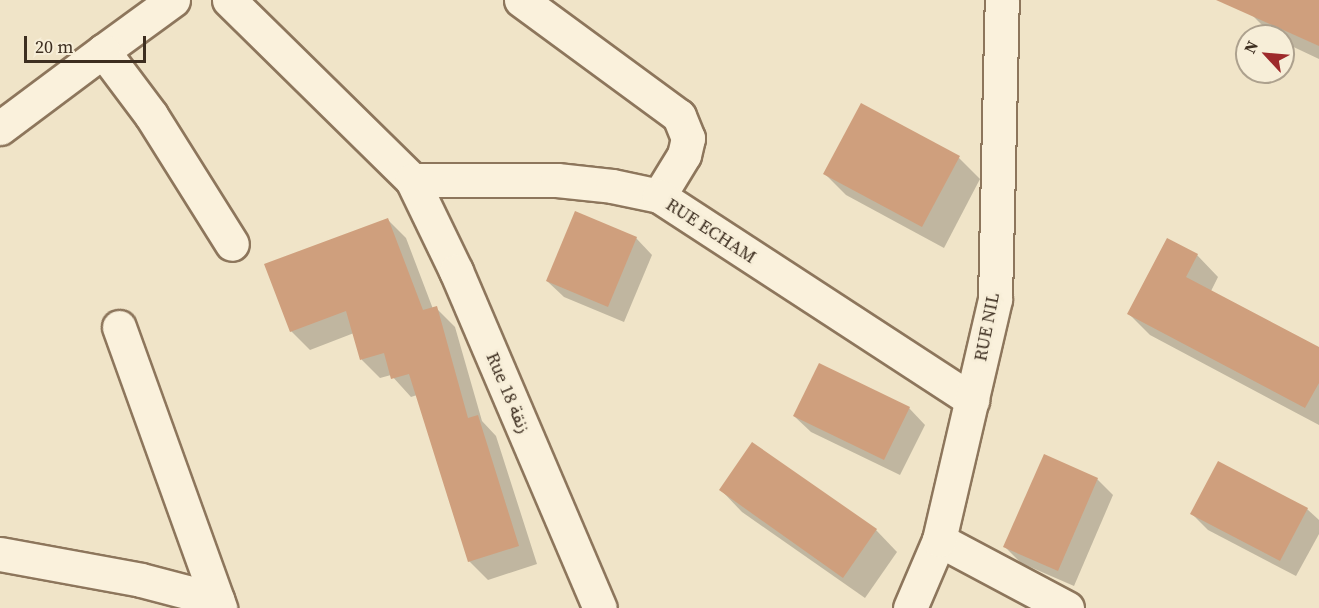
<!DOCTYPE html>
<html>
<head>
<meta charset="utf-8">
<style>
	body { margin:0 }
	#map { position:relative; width:1319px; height:608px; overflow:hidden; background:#f0e4c8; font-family:"Source Serif 4","Noto Sans Arabic",serif }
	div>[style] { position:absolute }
	.shadow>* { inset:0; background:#0003 }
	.building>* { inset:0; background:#cf9f7d }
	.roads { filter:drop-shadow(2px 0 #8d765c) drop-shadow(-2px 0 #8d765c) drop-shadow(0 2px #8d765c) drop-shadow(0 -2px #8d765c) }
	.street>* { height:33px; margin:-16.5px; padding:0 16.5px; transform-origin:16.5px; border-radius:16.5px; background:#faf1dc }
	span { translate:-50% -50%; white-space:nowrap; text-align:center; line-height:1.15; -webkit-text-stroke:5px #f7eed8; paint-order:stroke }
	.street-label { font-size:18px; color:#3d2e20 }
	.north { position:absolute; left:1235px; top:24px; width:60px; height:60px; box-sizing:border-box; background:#f7eed8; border:2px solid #ada18e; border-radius:50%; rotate:296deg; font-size:16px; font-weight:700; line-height:24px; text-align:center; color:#3d2e20 }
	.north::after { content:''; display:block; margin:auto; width:21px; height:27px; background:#9e2a2b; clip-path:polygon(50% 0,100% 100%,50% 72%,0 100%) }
	.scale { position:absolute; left:24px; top:36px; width:122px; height:27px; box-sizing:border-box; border:3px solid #3d2e20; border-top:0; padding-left:8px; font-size:18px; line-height:21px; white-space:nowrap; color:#3d2e20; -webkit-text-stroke:4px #f7eed8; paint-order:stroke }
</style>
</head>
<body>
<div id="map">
	<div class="shadow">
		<i style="clip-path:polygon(1259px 0,1319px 0,1319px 59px,1283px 42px,1283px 36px,1273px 36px,1252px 15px)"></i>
		<i style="clip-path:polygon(959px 158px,980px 179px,944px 248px,846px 195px,824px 173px)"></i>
		<i style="clip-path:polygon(388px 220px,406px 238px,433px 309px,436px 308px,455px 327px,482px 421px,496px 436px,537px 564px,488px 580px,469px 561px,417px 395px,411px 397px,391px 375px,380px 378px,362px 360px,354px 333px,310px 350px,291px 331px)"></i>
		<i style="clip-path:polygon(636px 238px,652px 255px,624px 322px,564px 297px,547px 281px)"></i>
		<i style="clip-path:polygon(1197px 255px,1218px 277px,1211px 291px,1319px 349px,1319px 425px,1150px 335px,1129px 314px)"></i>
		<i style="clip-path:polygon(909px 408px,925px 425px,900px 475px,811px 432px,794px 416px)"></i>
		<i style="clip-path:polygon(1097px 479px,1113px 495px,1074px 586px,1021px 563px,1005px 547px)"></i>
		<i style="clip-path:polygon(721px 490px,876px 530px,897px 552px,865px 598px,742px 512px)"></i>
		<i style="clip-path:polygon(1307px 509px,1319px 520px,1319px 534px,1296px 576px,1208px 530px,1192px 514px)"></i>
	</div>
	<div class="building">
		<i style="clip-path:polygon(1216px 0,1319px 0,1319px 46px)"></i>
		<i style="clip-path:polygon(861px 103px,960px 156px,922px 227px,823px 174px)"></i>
		<i style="clip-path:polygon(575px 211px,637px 237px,608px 307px,546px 281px)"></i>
		<i style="clip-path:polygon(388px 218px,423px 310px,437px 306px,468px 418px,478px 415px,519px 546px,468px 562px,409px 374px,391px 379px,384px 353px,360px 360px,346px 311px,290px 332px,264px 264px)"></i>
		<i style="clip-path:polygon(1167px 238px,1198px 254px,1186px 277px,1319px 347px,1319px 383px,1305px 408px,1127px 314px)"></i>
		<i style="clip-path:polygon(819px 363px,910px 407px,884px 460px,793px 416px)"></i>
		<i style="clip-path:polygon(752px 442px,877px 529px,843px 578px,719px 490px)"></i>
		<i style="clip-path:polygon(1044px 454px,1098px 478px,1058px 571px,1003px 547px)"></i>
		<i style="clip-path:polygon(1218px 461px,1308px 508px,1280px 561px,1190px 514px)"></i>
	</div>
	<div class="roads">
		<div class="street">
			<i style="left:173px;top:0;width:87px;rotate:143.9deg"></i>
			<i style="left:103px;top:51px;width:80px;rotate:53.1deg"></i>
			<i style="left:151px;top:115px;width:152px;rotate:57.9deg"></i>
			<i style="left:229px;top:0;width:257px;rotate:44.5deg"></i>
			<i style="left:412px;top:180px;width:101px;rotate:64.2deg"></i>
			<i style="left:456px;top:271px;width:366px;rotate:66.9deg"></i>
			<i style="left:521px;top:0;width:196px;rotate:36.3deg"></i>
			<i style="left:679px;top:116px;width:24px;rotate:68deg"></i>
			<i style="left:688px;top:138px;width:17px;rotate:103deg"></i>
			<i style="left:684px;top:155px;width:48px;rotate:121.4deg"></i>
			<i style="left:0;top:128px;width:129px;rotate:-36.8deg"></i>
			<i style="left:412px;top:180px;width:145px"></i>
			<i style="left:557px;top:180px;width:55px;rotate:6.2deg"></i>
			<i style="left:612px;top:186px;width:48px;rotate:12deg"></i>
			<i style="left:659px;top:196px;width:374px;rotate:33.1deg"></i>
			<i style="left:119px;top:327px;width:299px;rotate:70.2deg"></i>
			<i style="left:939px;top:540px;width:145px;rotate:28deg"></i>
			<i style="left:0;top:554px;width:143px;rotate:10.4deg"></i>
			<i style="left:141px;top:580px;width:79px;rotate:14.7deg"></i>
			<i style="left:910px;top:608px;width:74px;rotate:-66.9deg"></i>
			<i style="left:939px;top:540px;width:247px;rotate:-76.9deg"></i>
			<i style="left:995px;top:299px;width:299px;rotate:-88.7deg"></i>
		</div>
	</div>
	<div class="street-label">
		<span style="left:711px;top:231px;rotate:33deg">RUE ECHAM</span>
		<span style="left:987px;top:327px;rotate:-79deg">RUE NIL</span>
		<span style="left:508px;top:393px;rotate:67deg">Rue 18 زنقة</span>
	</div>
	<div class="north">N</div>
	<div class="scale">20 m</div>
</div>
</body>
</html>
